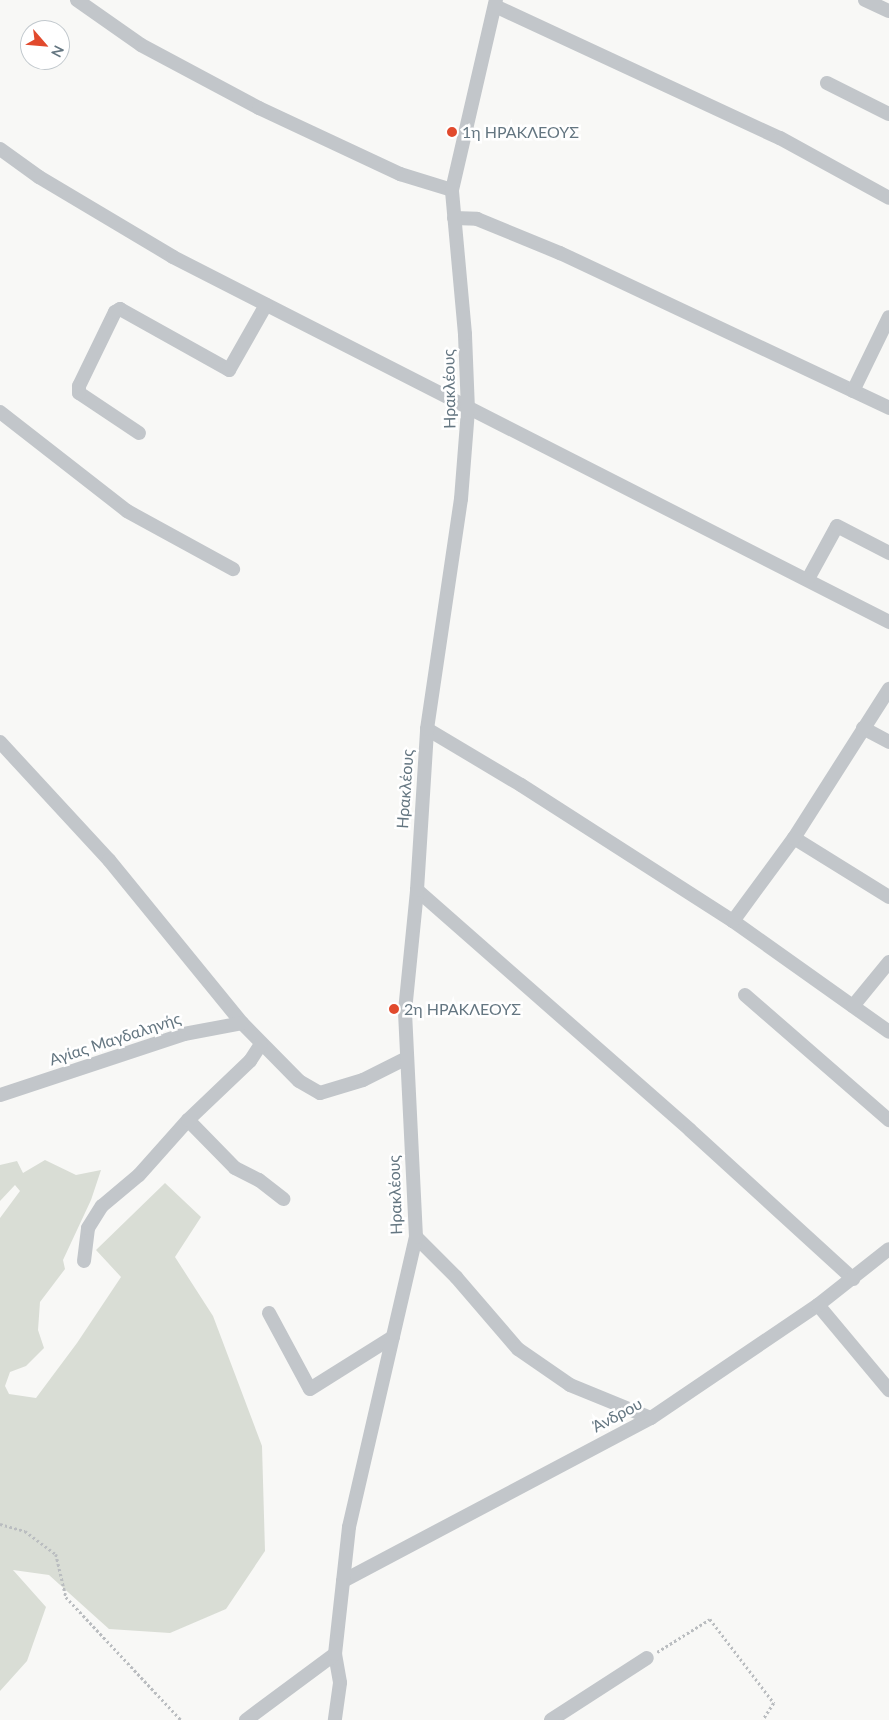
<!DOCTYPE html>
<html>
<head>
<meta charset="utf-8">
<style>
	body { margin:0 }
	#map { position:relative; width:889px; height:1720px; overflow:hidden; background:#f8f8f6; font-family:Lato,sans-serif }
	div>[style] { position:absolute }
	.green>* { inset:0; background:#d9ddd5 }
	.path>* { height:2.5px; margin-top:-1.25px; transform-origin:0; background:repeating-linear-gradient(90deg,#babdc0 0 2.5px,transparent 0 5px) }
	.minor>* { height:14px; margin:-7px; padding:0 7px; transform-origin:7px; border-radius:7px; background:#c2c6ca }
	.dots>* { width:14px; height:14px; translate:-50% -50%; box-sizing:border-box; border:2px solid #fff; border-radius:50% }
	span { translate:-50% -50%; white-space:nowrap; text-align:center; line-height:1.15; -webkit-text-stroke:5px #fff; paint-order:stroke }
	.poi-label { font-size:16px; color:#647681 }
	.left { translate:0 -50%; text-align:left }
	.street-label { font-size:16px; color:#647681 }
	.north { position:absolute; left:20px; top:20px; width:50px; height:50px; box-sizing:border-box; background:#fff; border:1px solid #c1c8cd; border-radius:50%; rotate:117deg; font-size:14px; font-weight:700; line-height:20px; text-align:center; color:#647681 }
	.north::after { content:''; display:block; margin:auto; width:18px; height:22px; background:#e14a2d; clip-path:polygon(50% 0,100% 100%,50% 72%,0 100%) }
</style>
</head>
<body>
<div id="map">
	<div class="green">
		<i style="clip-path:polygon(45px 1160px,76px 1175px,101px 1170px,91px 1200px,63px 1260px,65px 1269px,40px 1302px,38px 1330px,44px 1348px,26px 1366px,10px 1372px,5px 1386px,9px 1394px,36px 1398px,77px 1343px,121px 1277px,96px 1250px,165px 1183px,201px 1217px,175px 1257px,213px 1316px,262px 1446px,265px 1551px,226px 1609px,170px 1633px,109px 1629px,49px 1575px,13px 1570px,46px 1607px,27px 1661px,0 1691px,0 1218px,20px 1191px,15px 1185px,0 1201px,0 1165px,17px 1161px,23px 1173px)"></i>
	</div>
	<div class="path">
		<i style="left:0;top:1524px;width:26px;rotate:16deg"></i>
		<i style="left:25px;top:1531px;width:39px;rotate:37deg"></i>
		<i style="left:56px;top:1554px;width:44px;rotate:76.9deg"></i>
		<i style="left:66px;top:1597px;width:168px;rotate:46.9deg"></i>
		<i style="left:657px;top:1652px;width:62px;rotate:-31.9deg"></i>
		<i style="left:710px;top:1619px;width:106px;rotate:52.7deg"></i>
		<i style="left:774px;top:1703px;width:20px;rotate:123deg"></i>
	</div>
	<div class="minor">
		<i style="left:77px;top:0;width:78px;rotate:35.1deg"></i>
		<i style="left:141px;top:45px;width:134px;rotate:28.1deg"></i>
		<i style="left:259px;top:108px;width:156px;rotate:25.1deg"></i>
		<i style="left:400px;top:174px;width:54px;rotate:17.1deg"></i>
		<i style="left:865px;top:0;width:26px;rotate:25deg"></i>
		<i style="left:495px;top:6px;width:314px;rotate:24.9deg"></i>
		<i style="left:780px;top:138px;width:124px;rotate:28.8deg"></i>
		<i style="left:827px;top:83px;width:69px;rotate:26.6deg"></i>
		<i style="left:0;top:149px;width:48px;rotate:35.7deg"></i>
		<i style="left:39px;top:177px;width:156px;rotate:30.8deg"></i>
		<i style="left:173px;top:257px;width:804px;rotate:27.01deg"></i>
		<i style="left:454px;top:218px;width:23px;rotate:2deg"></i>
		<i style="left:477px;top:219px;width:90px;rotate:22.3deg"></i>
		<i style="left:560px;top:253px;width:364px;rotate:25.2deg"></i>
		<i style="left:853px;top:391px;width:82px;rotate:-64.1deg"></i>
		<i style="left:0;top:412px;width:161px;rotate:37.9deg"></i>
		<i style="left:127px;top:511px;width:121px;rotate:28.7deg"></i>
		<i style="left:139px;top:433px;width:72px;rotate:-146.3deg"></i>
		<i style="left:79px;top:393px;width:7px;rotate:-90deg"></i>
		<i style="left:79px;top:386px;width:82px;rotate:-64.1deg"></i>
		<i style="left:115px;top:312px;width:6px;rotate:-31deg"></i>
		<i style="left:120px;top:309px;width:125px;rotate:29.2deg"></i>
		<i style="left:229px;top:370px;width:75px;rotate:-60.4deg"></i>
		<i style="left:808px;top:579px;width:60px;rotate:-61.3deg"></i>
		<i style="left:837px;top:526px;width:59px;rotate:27.4deg"></i>
		<i style="left:863px;top:728px;width:30px;rotate:28deg"></i>
		<i style="left:427px;top:729px;width:109px;rotate:30.8deg"></i>
		<i style="left:521px;top:785px;width:252px;rotate:32.7deg"></i>
		<i style="left:733px;top:921px;width:191px;rotate:35.4deg"></i>
		<i style="left:0;top:742px;width:161px;rotate:47.3deg"></i>
		<i style="left:109px;top:860px;width:210px;rotate:50.8deg"></i>
		<i style="left:242px;top:1023px;width:81px;rotate:45.5deg"></i>
		<i style="left:299px;top:1081px;width:24px;rotate:30deg"></i>
		<i style="left:320px;top:1093px;width:45px;rotate:-16.8deg"></i>
		<i style="left:363px;top:1080px;width:49px;rotate:-26.6deg"></i>
		<i style="left:794px;top:838px;width:112px;rotate:31.8deg"></i>
		<i style="left:417px;top:890px;width:363px;rotate:41.3deg"></i>
		<i style="left:690px;top:1130px;width:221px;rotate:42.4deg"></i>
		<i style="left:733px;top:921px;width:103px;rotate:-53.7deg"></i>
		<i style="left:794px;top:838px;width:177px;rotate:-57.5deg"></i>
		<i style="left:745px;top:995px;width:191px;rotate:41deg"></i>
		<i style="left:853px;top:1006px;width:57px;rotate:-50.7deg"></i>
		<i style="left:0;top:1095px;width:194px;rotate:-18.3deg"></i>
		<i style="left:184px;top:1034px;width:59px;rotate:-10.7deg"></i>
		<i style="left:188px;top:1120px;width:67px;rotate:45.6deg"></i>
		<i style="left:235px;top:1168px;width:27px;rotate:27deg"></i>
		<i style="left:259px;top:1180px;width:31px;rotate:38deg"></i>
		<i style="left:416px;top:1237px;width:57px;rotate:45deg"></i>
		<i style="left:456px;top:1277px;width:95px;rotate:49.3deg"></i>
		<i style="left:518px;top:1349px;width:63px;rotate:34.7deg"></i>
		<i style="left:570px;top:1385px;width:87px;rotate:22.2deg"></i>
		<i style="left:84px;top:1261px;width:33px;rotate:-83deg"></i>
		<i style="left:88px;top:1228px;width:26px;rotate:-58deg"></i>
		<i style="left:102px;top:1206px;width:48px;rotate:-40deg"></i>
		<i style="left:139px;top:1175px;width:74px;rotate:-48.3deg"></i>
		<i style="left:188px;top:1120px;width:86px;rotate:-43.6deg"></i>
		<i style="left:250px;top:1061px;width:20px;rotate:-57deg"></i>
		<i style="left:818px;top:1305px;width:111px;rotate:50.1deg"></i>
		<i style="left:269px;top:1313px;width:86px;rotate:61.7deg"></i>
		<i style="left:310px;top:1389px;width:98px;rotate:-32.1deg"></i>
		<i style="left:343px;top:1581px;width:348px;rotate:-27.9deg"></i>
		<i style="left:651px;top:1418px;width:202px;rotate:-34.1deg"></i>
		<i style="left:818px;top:1305px;width:90px;rotate:-38.3deg"></i>
		<i style="left:335px;top:1654px;width:29px;rotate:80deg"></i>
		<i style="left:340px;top:1683px;width:37px;rotate:98deg"></i>
		<i style="left:246px;top:1720px;width:111px;rotate:-36.6deg"></i>
		<i style="left:335px;top:1654px;width:128px;rotate:-83.7deg"></i>
		<i style="left:349px;top:1527px;width:298px;rotate:-77deg"></i>
		<i style="left:416px;top:1237px;width:226px;rotate:-92.8deg"></i>
		<i style="left:405px;top:1011px;width:122px;rotate:-84.3deg"></i>
		<i style="left:417px;top:890px;width:161px;rotate:-86.4deg"></i>
		<i style="left:427px;top:729px;width:232px;rotate:-81.6deg"></i>
		<i style="left:461px;top:499px;width:89px;rotate:-85.5deg"></i>
		<i style="left:468px;top:410px;width:76px;rotate:-92.3deg"></i>
		<i style="left:465px;top:334px;width:145px;rotate:-95.2deg"></i>
		<i style="left:452px;top:190px;width:195px;rotate:-77deg"></i>
		<i style="left:551px;top:1720px;width:114px;rotate:-32.9deg"></i>
	</div>
	<div class="dots">
		<i style="left:452px;top:132px;background:#e14a2d"></i>
		<i style="left:394px;top:1009px;background:#e14a2d"></i>
	</div>
	<div class="poi-label">
		<span class="left" style="left:462px;top:132px">1η ΗΡΑΚΛΕΟΥΣ</span>
		<span class="left" style="left:404px;top:1009px">2η ΗΡΑΚΛΕΟΥΣ</span>
	</div>
	<div class="street-label">
		<span style="left:449px;top:389px;rotate:-91deg">Ηρακλέους</span>
		<span style="left:405px;top:789px;rotate:-86deg">Ηρακλέους</span>
		<span style="left:115px;top:1039px;rotate:-18deg">Αγίας Μαγδαληνής</span>
		<span style="left:395px;top:1195px;rotate:-92deg">Ηρακλέους</span>
		<span style="left:617px;top:1415px;rotate:-28deg">Άνδρου</span>
	</div>
	<div class="north">N</div>
</div>
</body>
</html>
